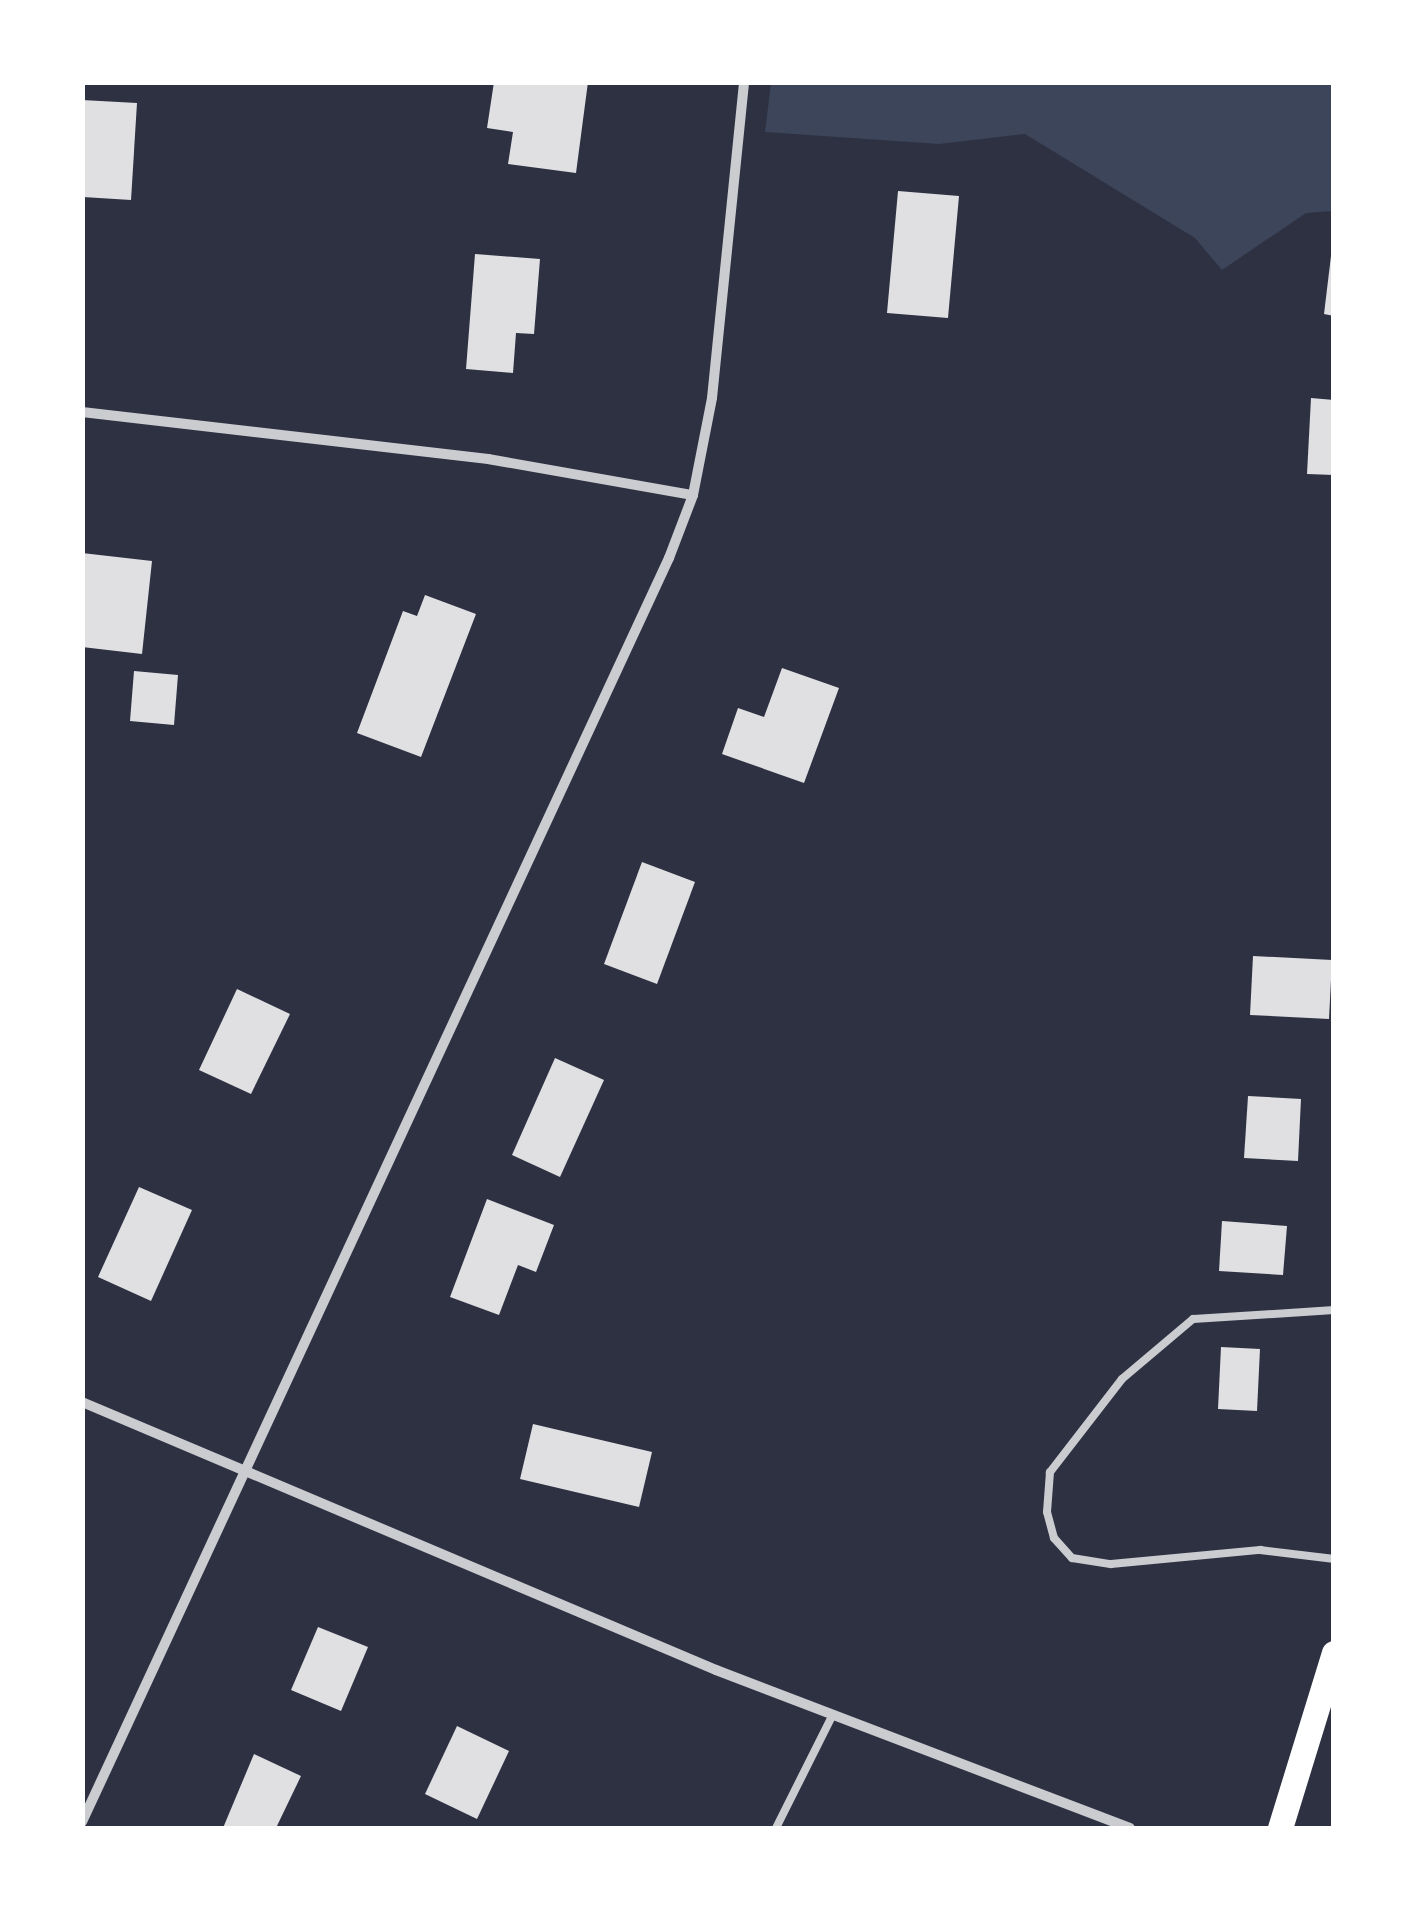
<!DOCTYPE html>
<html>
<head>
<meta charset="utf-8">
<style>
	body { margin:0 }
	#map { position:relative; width:1416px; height:1911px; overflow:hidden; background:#2d3142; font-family:Signika,sans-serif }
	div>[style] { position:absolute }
	.green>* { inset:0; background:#3c4559 }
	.building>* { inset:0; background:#e0e0e3 }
	.service>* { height:8px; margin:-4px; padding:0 4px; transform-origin:4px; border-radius:4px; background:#caccd0 }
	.minor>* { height:10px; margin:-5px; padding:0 5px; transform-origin:5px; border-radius:5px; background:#caccd0 }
	.primary>* { height:25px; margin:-12.5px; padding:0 12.5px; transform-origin:12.5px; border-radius:12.5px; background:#fff }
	span { translate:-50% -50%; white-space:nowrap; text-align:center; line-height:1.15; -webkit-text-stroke:10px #fff; paint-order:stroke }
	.frame { position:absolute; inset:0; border:85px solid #fff; pointer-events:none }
</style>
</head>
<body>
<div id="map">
	<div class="green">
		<i style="clip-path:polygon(771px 83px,1333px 83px,1333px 211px,1306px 213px,1222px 270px,1195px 238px,1025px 134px,939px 144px,765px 132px)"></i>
	</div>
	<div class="building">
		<i style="clip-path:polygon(494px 82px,588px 82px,576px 173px,508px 164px,513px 132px,487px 128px)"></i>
		<i style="clip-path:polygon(82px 100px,137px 103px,131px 200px,83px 197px)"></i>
		<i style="clip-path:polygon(898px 191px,959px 196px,948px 318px,887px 313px)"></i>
		<i style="clip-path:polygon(475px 254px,540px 259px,534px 334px,516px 333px,513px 373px,466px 369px)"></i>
		<i style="clip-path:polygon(1331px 256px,1334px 256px,1334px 316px,1324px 314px)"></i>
		<i style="clip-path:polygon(1311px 398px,1334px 400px,1334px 475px,1307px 474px)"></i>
		<i style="clip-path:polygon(82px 553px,152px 561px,142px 654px,82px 647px)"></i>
		<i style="clip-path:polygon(425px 595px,476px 614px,421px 757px,357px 733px,403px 611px,417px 616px)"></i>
		<i style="clip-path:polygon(782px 668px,839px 688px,804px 783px,722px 754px,738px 708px,764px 717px)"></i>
		<i style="clip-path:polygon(134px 671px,178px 675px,174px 725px,130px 721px)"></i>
		<i style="clip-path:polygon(642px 862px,695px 882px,657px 984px,604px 964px)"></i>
		<i style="clip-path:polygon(1253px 956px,1332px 960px,1329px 1019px,1250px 1015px)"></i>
		<i style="clip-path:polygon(237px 989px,290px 1014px,251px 1094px,199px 1070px)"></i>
		<i style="clip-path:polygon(555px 1058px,604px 1080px,560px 1177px,512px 1155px)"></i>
		<i style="clip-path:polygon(1248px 1096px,1301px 1099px,1298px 1161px,1244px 1158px)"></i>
		<i style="clip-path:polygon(139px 1187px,192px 1210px,151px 1301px,98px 1277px)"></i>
		<i style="clip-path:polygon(487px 1199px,554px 1225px,536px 1272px,518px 1265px,499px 1315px,450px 1297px)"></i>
		<i style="clip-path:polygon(1222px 1221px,1287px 1226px,1283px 1275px,1219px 1271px)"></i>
		<i style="clip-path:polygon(1221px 1347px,1260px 1349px,1257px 1411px,1218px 1409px)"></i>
		<i style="clip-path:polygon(533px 1424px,652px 1452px,639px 1507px,520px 1479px)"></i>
		<i style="clip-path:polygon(318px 1627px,368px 1647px,341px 1711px,291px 1690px)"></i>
		<i style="clip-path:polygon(457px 1726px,509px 1751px,477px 1819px,425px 1794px)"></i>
		<i style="clip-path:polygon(254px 1754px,301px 1776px,276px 1828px,223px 1828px)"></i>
	</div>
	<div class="service">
		<i style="left:1334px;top:1310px;width:141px;rotate:176.3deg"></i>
		<i style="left:1193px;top:1319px;width:93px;rotate:139.8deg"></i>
		<i style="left:1122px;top:1379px;width:118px;rotate:127.7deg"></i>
		<i style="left:1050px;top:1472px;width:40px;rotate:94.3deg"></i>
		<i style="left:1047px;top:1512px;width:27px;rotate:75deg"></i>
		<i style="left:1054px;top:1538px;width:27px;rotate:48deg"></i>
		<i style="left:1072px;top:1558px;width:39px;rotate:9deg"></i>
		<i style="left:1111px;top:1564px;width:150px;rotate:-5.4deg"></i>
		<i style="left:1260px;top:1550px;width:75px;rotate:6.9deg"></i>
		<i style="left:776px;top:1828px;width:127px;rotate:-63.4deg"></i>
	</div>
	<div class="minor">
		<i style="left:82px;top:412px;width:409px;rotate:6.6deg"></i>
		<i style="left:488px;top:459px;width:208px;rotate:10deg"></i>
		<i style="left:82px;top:1402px;width:688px;rotate:22.91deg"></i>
		<i style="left:716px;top:1670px;width:443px;rotate:20.9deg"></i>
		<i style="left:82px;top:1822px;width:1394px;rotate:-65.09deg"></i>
		<i style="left:669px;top:558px;width:67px;rotate:-69.1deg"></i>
		<i style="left:693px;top:495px;width:99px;rotate:-78.9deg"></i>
		<i style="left:712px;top:398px;width:318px;rotate:-84.2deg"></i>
	</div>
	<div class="primary">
		<i style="left:1280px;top:1828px;width:183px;rotate:-72.9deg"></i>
	</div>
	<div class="frame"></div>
</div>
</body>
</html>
